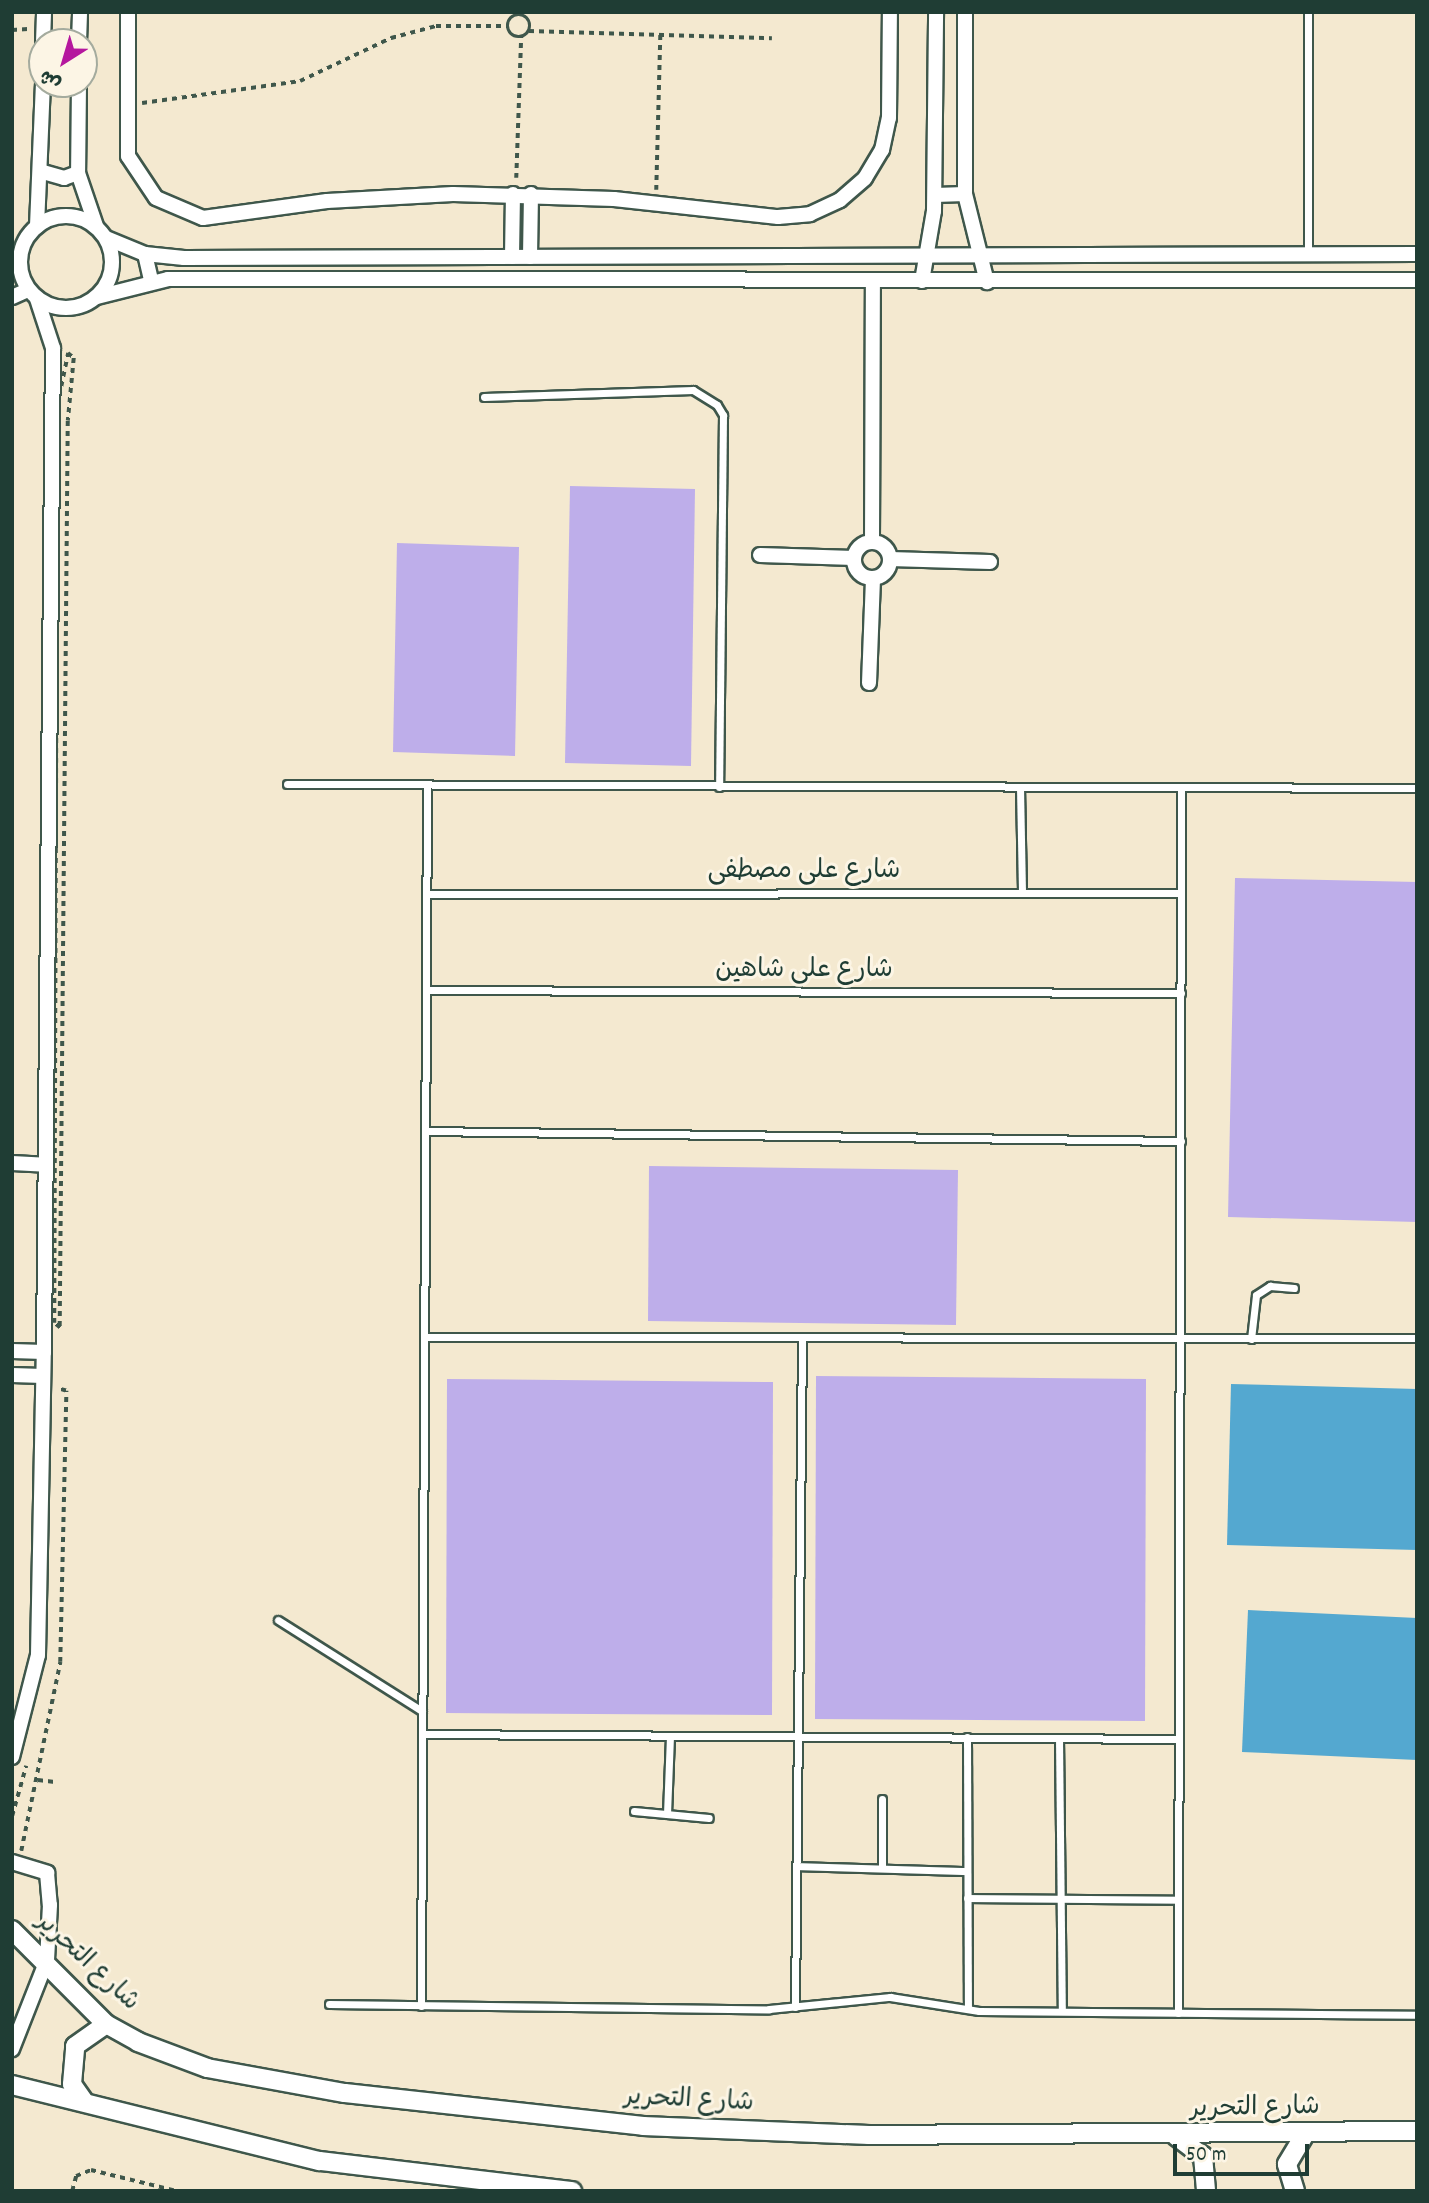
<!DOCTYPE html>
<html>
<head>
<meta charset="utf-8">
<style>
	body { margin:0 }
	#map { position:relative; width:1429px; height:2203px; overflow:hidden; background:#f4e9d0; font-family:Dekko,"Playpen Sans Arabic",sans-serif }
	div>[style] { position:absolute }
	.water>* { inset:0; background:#54a8d0 }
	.building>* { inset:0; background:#beaeea }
	.path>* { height:3.5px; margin-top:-1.75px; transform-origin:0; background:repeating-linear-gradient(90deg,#3f574b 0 5px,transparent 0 10px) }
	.path>.ring { margin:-1.75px; padding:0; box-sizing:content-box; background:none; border:3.5px solid #3f574b; border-radius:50% }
	.roads { filter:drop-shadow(2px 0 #3f574b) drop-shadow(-2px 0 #3f574b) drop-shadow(0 2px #3f574b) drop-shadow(0 -2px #3f574b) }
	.service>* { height:7px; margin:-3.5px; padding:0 3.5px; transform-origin:3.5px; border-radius:3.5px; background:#fff }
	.minor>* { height:14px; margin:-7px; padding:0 7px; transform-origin:7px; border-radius:7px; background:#fff }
	.minor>.ring { margin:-7px; padding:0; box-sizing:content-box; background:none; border:14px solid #fff; border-radius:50% }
	.tertiary>* { height:18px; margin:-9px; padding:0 9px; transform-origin:9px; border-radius:9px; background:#fff }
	span { translate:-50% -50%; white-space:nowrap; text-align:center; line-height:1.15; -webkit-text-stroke:6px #fcf5e5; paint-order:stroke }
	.street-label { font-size:26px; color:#1f3d34 }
	.frame { position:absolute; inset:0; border:14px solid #1f3d34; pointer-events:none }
	.north { position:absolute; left:28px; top:28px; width:70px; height:70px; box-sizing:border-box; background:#fcf5e5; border:2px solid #a4ab9e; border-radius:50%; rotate:217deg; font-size:19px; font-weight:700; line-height:28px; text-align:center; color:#1f3d34 }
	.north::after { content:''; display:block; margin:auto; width:24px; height:32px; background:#b5179e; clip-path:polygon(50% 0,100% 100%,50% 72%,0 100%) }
	.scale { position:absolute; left:1173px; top:2144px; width:136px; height:32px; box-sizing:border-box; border:4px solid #1f3d34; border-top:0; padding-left:9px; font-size:21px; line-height:24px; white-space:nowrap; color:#1f3d34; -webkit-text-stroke:5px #fcf5e5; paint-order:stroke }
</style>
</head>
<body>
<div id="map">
	<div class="water">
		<i style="clip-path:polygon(1231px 1384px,1417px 1389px,1417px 1550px,1227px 1545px)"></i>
		<i style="clip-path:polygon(1248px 1610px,1417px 1618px,1417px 1760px,1242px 1752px)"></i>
	</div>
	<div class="building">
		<i style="clip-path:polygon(570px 486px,695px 489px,691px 766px,565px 763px)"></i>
		<i style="clip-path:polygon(397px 543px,519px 547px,515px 756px,393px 752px)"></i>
		<i style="clip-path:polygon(1235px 878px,1417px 882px,1417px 1222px,1228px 1217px)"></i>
		<i style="clip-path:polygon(649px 1166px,958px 1170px,956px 1325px,648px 1321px)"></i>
		<i style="clip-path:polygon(816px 1376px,1146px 1379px,1145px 1721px,815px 1719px)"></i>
		<i style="clip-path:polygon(447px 1379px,773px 1382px,772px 1715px,446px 1713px)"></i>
	</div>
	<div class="path">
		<i class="ring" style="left:508px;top:15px;width:18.5px;height:18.5px"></i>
		<i style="left:12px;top:30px;width:16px;rotate:-4deg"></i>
		<i style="left:529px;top:31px;width:243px;rotate:1.7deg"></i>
		<i style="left:142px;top:103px;width:160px;rotate:-7.9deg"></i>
		<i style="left:300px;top:81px;width:101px;rotate:-25.3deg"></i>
		<i style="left:391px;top:38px;width:47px;rotate:-14.9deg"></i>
		<i style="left:436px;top:26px;width:72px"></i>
		<i style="left:516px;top:178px;width:141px;rotate:-88deg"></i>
		<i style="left:656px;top:190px;width:155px;rotate:-88.5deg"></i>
		<i style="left:68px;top:353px;width:8px;rotate:40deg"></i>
		<i style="left:74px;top:358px;width:63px;rotate:95.4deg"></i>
		<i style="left:68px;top:421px;width:907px;rotate:90.51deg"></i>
		<i style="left:60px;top:1328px;width:8px;rotate:-140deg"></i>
		<i style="left:54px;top:1323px;width:917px;rotate:-89.81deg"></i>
		<i style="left:57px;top:406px;width:54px;rotate:-78.3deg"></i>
		<i style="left:38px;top:1780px;width:17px;rotate:7deg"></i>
		<i style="left:12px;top:1816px;width:52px;rotate:-74.4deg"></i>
		<i style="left:21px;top:1851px;width:193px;rotate:-78.3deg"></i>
		<i style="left:60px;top:1662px;width:271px;rotate:-88.7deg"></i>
		<i style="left:66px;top:1391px;width:7px;rotate:-164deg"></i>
		<i style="left:72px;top:2191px;width:16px;rotate:-75deg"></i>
		<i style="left:76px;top:2176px;width:16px;rotate:-22deg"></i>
		<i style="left:91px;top:2170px;width:89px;rotate:13.7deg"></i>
	</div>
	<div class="roads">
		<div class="service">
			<i style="left:1308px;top:254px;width:242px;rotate:-90deg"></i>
			<i style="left:484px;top:397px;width:209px;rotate:-1.9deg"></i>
			<i style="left:693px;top:390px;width:28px;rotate:32deg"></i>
			<i style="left:717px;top:405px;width:12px;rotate:59deg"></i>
			<i style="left:723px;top:415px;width:372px;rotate:90.6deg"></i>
			<i style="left:287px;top:784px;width:1130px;rotate:0.2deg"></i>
			<i style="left:1020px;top:787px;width:106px;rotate:88.9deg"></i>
			<i style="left:426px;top:894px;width:755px;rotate:-0.08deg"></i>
			<i style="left:426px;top:990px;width:755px;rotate:0.23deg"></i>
			<i style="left:425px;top:1131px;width:756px;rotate:0.76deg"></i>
			<i style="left:424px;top:1337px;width:993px;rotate:0.06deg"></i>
			<i style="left:1251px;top:1339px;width:44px;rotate:-83.5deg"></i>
			<i style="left:1256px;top:1295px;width:17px;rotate:-33deg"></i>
			<i style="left:1270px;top:1286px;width:24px;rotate:5deg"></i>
			<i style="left:278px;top:1620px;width:170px;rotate:32.3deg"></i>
			<i style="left:423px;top:1734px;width:756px;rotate:0.38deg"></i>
			<i style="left:967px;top:1737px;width:272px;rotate:89.8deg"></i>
			<i style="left:1059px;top:1738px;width:273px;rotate:89.4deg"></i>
			<i style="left:882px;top:1799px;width:69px;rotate:90deg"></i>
			<i style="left:634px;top:1811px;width:75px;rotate:5.3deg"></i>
			<i style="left:667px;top:1814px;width:78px;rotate:-87.8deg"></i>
			<i style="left:797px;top:1866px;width:170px;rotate:1.7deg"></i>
			<i style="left:967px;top:1898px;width:211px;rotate:0.5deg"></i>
			<i style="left:329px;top:2004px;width:440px;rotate:0.7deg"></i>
			<i style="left:769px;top:2009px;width:122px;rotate:-5.7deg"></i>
			<i style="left:890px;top:1997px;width:90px;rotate:8.9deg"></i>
			<i style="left:979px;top:2011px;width:438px;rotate:0.5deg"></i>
			<i style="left:421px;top:2006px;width:1220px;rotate:-89.72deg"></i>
			<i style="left:795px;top:2007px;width:668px;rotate:-89.4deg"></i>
			<i style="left:1178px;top:2013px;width:1226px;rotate:-89.86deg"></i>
		</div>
		<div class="minor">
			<i style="left:128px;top:12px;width:144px;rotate:90deg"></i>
			<i style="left:128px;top:156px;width:50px;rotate:56.3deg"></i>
			<i style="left:156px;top:198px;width:51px;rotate:23.1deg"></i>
			<i style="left:203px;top:218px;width:125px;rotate:-7.8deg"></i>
			<i style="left:327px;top:201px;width:126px;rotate:-3.2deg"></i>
			<i style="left:453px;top:194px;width:161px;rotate:1.8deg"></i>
			<i style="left:614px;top:199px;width:165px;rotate:6.3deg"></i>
			<i style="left:778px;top:217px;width:32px;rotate:-5deg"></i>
			<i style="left:810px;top:214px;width:33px;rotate:-25deg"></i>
			<i style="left:840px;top:200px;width:33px;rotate:-41deg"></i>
			<i style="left:865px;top:178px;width:33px;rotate:-59deg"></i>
			<i style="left:882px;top:150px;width:33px;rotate:-78deg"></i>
			<i style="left:889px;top:118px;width:106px;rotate:-89.5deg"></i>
			<i style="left:965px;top:12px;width:182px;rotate:90deg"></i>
			<i style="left:965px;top:194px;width:91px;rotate:76deg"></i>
			<i style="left:43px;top:42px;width:30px;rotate:-88deg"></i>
			<i style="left:79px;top:42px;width:30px;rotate:-88deg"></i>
			<i style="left:79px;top:84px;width:89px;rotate:90.6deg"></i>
			<i style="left:78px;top:173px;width:56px;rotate:71.2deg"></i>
			<i style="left:43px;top:172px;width:22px;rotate:16deg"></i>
			<i style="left:64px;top:178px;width:15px;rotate:-20deg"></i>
			<i style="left:935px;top:195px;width:30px;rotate:-2deg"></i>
			<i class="ring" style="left:20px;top:216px;width:78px;height:78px"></i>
			<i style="left:37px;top:226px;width:142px;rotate:-87.6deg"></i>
			<i style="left:106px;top:238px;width:42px;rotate:22.3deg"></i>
			<i style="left:145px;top:254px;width:39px;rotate:6deg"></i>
			<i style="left:184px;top:258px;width:1233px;rotate:-0.19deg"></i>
			<i style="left:145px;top:254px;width:28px;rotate:77deg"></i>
			<i style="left:512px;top:257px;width:63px;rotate:-89.1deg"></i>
			<i style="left:530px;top:257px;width:63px;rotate:-89.1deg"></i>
			<i style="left:922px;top:281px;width:71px;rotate:-80.3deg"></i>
			<i style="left:934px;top:211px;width:199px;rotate:-89.4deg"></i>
			<i style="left:12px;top:297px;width:17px;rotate:-24deg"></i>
			<i style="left:97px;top:297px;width:73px;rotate:-14.2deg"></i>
			<i style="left:168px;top:279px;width:1249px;rotate:0.05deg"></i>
			<i style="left:872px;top:542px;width:260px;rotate:-89.8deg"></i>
			<i class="ring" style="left:854px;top:542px;width:22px;height:22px"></i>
			<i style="left:760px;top:555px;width:94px;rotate:1.8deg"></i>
			<i style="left:890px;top:559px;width:100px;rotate:1.7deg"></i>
			<i style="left:869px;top:683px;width:105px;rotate:-87.8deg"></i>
			<i style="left:12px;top:1163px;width:33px;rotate:3deg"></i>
			<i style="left:12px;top:1351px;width:32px;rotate:2deg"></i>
			<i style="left:12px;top:1375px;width:31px;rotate:2deg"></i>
			<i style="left:12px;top:1757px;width:105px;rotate:-75.7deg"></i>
			<i style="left:38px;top:1655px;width:303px;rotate:-88.9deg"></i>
			<i style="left:44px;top:1352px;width:1004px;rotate:-89.49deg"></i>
			<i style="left:53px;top:348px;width:52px;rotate:-108.1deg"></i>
			<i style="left:12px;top:1862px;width:37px;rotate:17deg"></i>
			<i style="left:47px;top:1873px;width:32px;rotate:85deg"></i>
			<i style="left:50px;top:1905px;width:55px;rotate:93.1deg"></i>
			<i style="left:47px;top:1960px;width:96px;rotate:111.5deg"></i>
		</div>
		<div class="tertiary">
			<i style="left:12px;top:1930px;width:133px;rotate:45deg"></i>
			<i style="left:106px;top:2024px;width:37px;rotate:29deg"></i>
			<i style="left:138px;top:2042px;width:74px;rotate:20.6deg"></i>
			<i style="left:207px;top:2068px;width:140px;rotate:10.3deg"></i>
			<i style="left:345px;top:2093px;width:300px;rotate:6.3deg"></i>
			<i style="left:643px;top:2126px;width:226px;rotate:2.3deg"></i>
			<i style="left:869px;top:2135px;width:548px;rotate:-0.42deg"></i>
			<i style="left:12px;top:2085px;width:317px;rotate:13.9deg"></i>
			<i style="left:320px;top:2161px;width:254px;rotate:6.8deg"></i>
			<i style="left:83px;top:2100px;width:19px;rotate:-125deg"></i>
			<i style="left:72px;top:2084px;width:38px;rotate:-85deg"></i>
			<i style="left:75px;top:2046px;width:38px;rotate:-35deg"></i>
			<i style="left:1176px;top:2136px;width:34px;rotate:37deg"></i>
			<i style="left:1203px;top:2156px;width:35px;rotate:85deg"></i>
			<i style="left:1295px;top:2191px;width:28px;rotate:-107deg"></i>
			<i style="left:1287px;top:2164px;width:33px;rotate:-59deg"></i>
		</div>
	</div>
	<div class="street-label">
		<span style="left:804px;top:872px">شارع على مصطفى</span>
		<span style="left:804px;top:971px">شارع على شاهين</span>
		<span style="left:87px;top:1963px;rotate:43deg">شارع التحرير</span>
		<span style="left:689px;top:2101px;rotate:3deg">شارع التحرير</span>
		<span style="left:1255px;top:2109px;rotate:-1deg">شارع التحرير</span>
	</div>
	<div class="frame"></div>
	<div class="north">ش</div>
	<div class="scale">50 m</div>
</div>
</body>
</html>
